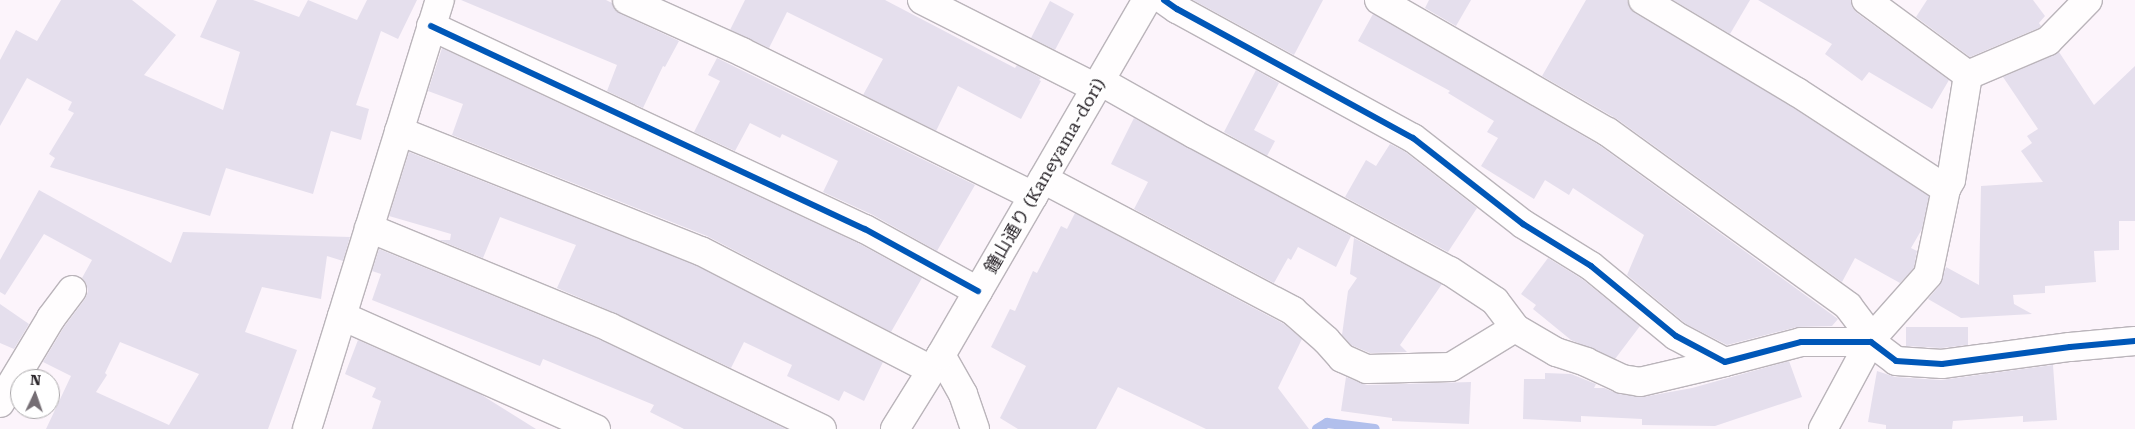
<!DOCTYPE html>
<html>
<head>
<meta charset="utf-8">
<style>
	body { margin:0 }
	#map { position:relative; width:2135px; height:429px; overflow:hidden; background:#fcf4fb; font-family:"Roboto Serif","Noto Sans JP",serif }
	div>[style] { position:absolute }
	.stream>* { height:10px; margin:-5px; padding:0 5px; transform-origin:5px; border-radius:5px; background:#b1bfec }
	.building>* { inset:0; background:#e5dfed }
	.roads { filter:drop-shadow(1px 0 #bab4ba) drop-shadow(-1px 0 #bab4ba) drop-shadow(0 1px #bab4ba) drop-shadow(0 -1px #bab4ba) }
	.minor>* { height:28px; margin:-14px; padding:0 14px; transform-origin:14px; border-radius:14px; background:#fffdfe }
	.major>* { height:28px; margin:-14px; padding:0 14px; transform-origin:14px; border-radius:14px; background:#fffdfe }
	.cycleway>* { height:6px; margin:-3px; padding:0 3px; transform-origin:3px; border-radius:3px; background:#0057b8 }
	span { translate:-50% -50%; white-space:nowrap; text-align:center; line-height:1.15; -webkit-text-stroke:4px #fff; paint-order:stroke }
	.street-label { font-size:18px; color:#2a252a }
	.north { position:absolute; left:10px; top:369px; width:50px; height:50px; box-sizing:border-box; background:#fff; border:1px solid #aaa8aa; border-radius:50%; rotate:3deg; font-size:14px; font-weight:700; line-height:20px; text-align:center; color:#2a252a }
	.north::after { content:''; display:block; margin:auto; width:18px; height:22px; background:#746d73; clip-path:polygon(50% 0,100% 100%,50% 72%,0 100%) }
</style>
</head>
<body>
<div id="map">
	<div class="stream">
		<i style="left:1317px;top:429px;width:12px;rotate:-31deg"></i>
		<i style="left:1327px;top:423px;width:48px;rotate:7.1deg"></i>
	</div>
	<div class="building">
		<i style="clip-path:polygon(61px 0,132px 0,176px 35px,144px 75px,223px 110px,240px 52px,200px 37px,217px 0,253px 0,299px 17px,308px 0,357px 20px,367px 0,417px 0,398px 39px,381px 31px,356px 105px,369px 109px,361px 140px,331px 131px,313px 194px,226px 168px,210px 216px,50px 167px,55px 158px,49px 154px,74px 113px,68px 110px,72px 102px,27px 78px,0 126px,0 60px,16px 30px,37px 41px)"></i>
		<i style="clip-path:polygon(461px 0,606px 0,612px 3px,615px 9px,621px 14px,679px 41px,665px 67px,663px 66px,643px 108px,607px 91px,617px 65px)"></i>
		<i style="clip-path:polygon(745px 0,885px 0,1015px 68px,1017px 65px,1041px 78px,1039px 80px,1041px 81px,1021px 119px,958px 86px,936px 131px,863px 95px,883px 59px,787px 12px,769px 48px,730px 30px)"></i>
		<i style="clip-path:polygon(1193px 0,1323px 0,1294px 55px)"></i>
		<i style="clip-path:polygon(1429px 0,1471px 0,1456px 26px,1425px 8px)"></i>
		<i style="clip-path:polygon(1586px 0,1627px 0,1630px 8px,1635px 13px,1789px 105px,1929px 196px,1922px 229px,1911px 248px,1917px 251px,1914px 268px,1900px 283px,1855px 258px,1842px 282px,1617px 119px,1542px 76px)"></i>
		<i style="clip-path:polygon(1673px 0,1750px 0,1730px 34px)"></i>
		<i style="clip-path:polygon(1758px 0,1851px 0,1852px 7px,1857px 13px,1949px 80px,1932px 109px,1869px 72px,1862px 81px,1825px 54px,1832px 44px)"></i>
		<i style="clip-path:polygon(1927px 0,2033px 0,2045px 16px,2039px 23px,2041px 26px,2039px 28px,1970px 57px,1916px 17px)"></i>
		<i style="clip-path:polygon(1050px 1px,1074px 14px,1055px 50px,1031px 38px)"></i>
		<i style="clip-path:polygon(1373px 14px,1599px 145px,1838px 319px,1832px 326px,1797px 327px,1727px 345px,1686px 324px,1627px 275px,1644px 235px,1573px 188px,1569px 195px,1545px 180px,1534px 199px,1481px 166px,1498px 138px,1487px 132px,1494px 121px,1448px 93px,1450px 91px,1358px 41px)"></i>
		<i style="clip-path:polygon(442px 48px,858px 243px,922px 278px,891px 332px,707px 236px,452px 135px,463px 104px,428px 91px)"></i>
		<i style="clip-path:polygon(2059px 52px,2094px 105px,2135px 66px,2135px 221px,2119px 221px,2119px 250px,2094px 251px,2096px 282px,2045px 286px,2045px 293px,2013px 295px,2014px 304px,2032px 314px,1961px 318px,1928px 299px,1940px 285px,1946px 267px,1979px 285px,1981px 186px,2043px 182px,2021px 151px,2032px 143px,2027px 136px,2038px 129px,2003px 77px)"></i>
		<i style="clip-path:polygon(717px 58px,975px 185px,937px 251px,873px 215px,823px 192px,838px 161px,782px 134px,780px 138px,750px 123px,735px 151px,694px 132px,720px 81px,708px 75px)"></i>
		<i style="clip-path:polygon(1256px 70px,1279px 83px,1254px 130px,1275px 141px,1267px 156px,1224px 132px)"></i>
		<i style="clip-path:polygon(1134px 118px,1351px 236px,1336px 267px,1298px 247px,1291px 260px,1288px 258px,1274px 283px,1134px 209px,1148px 182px,1111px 164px)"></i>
		<i style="clip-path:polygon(1390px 144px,1404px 151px,1477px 208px,1448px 252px,1345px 197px,1366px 160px,1376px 166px)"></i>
		<i style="clip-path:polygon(409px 152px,695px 265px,883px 362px,864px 401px,844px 391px,839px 401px,787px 376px,792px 365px,744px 342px,731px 368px,615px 313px,557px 288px,576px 245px,500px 217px,483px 258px,439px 240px,450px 240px,451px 234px,389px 216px)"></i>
		<i style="clip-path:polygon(evenodd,39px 190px,171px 263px,183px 232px,350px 237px,343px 261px,327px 256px,321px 299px,262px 287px,245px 332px,297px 350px,268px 429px,46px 429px,71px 376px,43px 362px,64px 327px,85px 299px,88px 291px,86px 283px,82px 278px,92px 260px,44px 234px,5px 295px,0 292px,0 260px,39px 190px,120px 342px,199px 374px,169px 425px,96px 392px,107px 375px,105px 373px,120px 342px)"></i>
		<i style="clip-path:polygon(1075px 213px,1284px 324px,1302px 339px,1278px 388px,1309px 429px,1206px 429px,1118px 387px,1096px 429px,1018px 429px,1000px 418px,1026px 366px,991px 347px,1010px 309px,1015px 311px,1033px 271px,1037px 273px,1061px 226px,1067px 229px)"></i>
		<i style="clip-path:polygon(1354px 238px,1442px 284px,1400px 345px,1407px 352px,1370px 353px,1351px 345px,1342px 335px,1348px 291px,1357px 278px,1350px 274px)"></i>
		<i style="clip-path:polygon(379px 249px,603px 341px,786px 429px,684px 429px,650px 412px,654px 405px,543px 359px,540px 366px,372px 300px,381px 274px,372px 271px)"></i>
		<i style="clip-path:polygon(1548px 258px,1582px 279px,1640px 326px,1615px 359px,1571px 340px,1533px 309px,1536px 305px,1521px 294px)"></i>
		<i style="clip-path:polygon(0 304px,29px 324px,14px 349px,0 343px)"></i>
		<i style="clip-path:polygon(1906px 327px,1968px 327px,1968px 345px,1941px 348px,1906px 346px)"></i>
		<i style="clip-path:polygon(358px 340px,480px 394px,536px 429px,372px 429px,381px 401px,372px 397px,376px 388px,345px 374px)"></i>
		<i style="clip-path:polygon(1789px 361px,1802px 397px,1715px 426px,1642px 425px,1642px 419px,1581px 416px,1581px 422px,1523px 419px,1524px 379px,1545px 379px,1545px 373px,1571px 374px,1596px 384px,1594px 388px,1604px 388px,1619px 394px,1643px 397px,1692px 388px)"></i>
		<i style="clip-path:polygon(2053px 365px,2057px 420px,2023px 422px,2023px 416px,1953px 421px,1952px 429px,1886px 429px,1886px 425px,1868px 422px,1877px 371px,1895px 377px,1941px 380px)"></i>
		<i style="clip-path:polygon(1346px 377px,1367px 385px,1471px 382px,1469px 424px,1392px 421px,1392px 418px,1341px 411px)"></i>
	</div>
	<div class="roads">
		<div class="minor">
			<i style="left:627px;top:0;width:126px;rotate:24.3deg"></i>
			<i style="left:742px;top:52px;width:325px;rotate:26.3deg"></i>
			<i style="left:922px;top:0;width:195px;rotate:26.8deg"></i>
			<i style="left:1164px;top:0;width:16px;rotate:35deg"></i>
			<i style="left:1177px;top:9px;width:269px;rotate:28.7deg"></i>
			<i style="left:1413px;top:138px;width:140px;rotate:38deg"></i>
			<i style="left:1523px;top:224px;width:80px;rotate:31.7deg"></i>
			<i style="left:1591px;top:266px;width:110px;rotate:39.5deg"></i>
			<i style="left:1676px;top:336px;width:55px;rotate:28deg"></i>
			<i style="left:1725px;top:362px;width:79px;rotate:-14.7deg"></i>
			<i style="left:1801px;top:342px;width:70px"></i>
			<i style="left:1871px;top:342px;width:31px;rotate:37deg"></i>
			<i style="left:1896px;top:361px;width:46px;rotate:3.7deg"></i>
			<i style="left:1942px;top:364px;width:129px;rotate:-7.6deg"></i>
			<i style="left:2070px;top:347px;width:65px;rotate:-5.3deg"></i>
			<i style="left:1379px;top:0;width:264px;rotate:30deg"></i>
			<i style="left:1608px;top:132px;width:296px;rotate:35.9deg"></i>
			<i style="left:1848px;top:306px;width:40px;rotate:53deg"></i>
			<i style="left:1643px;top:0;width:179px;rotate:30.9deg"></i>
			<i style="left:1797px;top:92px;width:178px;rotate:33.1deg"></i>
			<i style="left:1866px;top:0;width:127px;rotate:36.3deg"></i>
			<i style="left:431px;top:26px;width:479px;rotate:25.1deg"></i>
			<i style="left:865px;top:229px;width:129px;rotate:28.8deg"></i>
			<i style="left:1100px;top:81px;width:108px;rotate:29.4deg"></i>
			<i style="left:1194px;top:134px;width:290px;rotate:28.2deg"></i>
			<i style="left:1450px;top:271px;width:54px;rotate:33.7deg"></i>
			<i style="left:1495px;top:301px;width:34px;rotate:53deg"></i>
			<i style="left:1515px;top:328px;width:48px;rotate:30.3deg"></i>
			<i style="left:1556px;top:352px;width:32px;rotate:18deg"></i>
			<i style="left:1586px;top:362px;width:40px;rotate:25deg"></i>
			<i style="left:1622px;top:379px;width:18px;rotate:9deg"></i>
			<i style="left:1640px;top:382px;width:87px;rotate:-13.2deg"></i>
			<i style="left:399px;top:131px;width:325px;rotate:21.7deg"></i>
			<i style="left:701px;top:251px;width:258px;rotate:27.3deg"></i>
			<i style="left:1043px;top:179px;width:283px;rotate:27.8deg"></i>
			<i style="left:1293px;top:311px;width:44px;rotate:41.3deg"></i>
			<i style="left:1326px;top:340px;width:24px;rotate:48deg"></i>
			<i style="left:1342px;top:358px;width:27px;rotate:24deg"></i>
			<i style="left:1367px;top:369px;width:84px;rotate:-1.4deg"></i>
			<i style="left:1451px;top:367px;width:75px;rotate:-31.4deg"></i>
			<i style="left:369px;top:228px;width:260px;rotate:22.4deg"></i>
			<i style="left:609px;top:327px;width:236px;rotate:25.6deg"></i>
			<i style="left:342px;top:316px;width:278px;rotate:24deg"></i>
			<i style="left:941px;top:355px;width:45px;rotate:60.6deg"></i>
			<i style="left:963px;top:394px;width:37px;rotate:71deg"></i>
			<i style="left:0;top:403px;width:99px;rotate:-59deg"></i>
			<i style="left:51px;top:318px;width:35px;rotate:-53deg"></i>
			<i style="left:307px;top:429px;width:449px;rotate:-72.8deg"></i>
			<i style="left:1823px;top:429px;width:103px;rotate:-61.7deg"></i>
			<i style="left:1872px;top:338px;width:84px;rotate:-48.4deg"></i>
			<i style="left:1928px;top:275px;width:88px;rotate:-78.2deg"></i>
			<i style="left:1946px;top:189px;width:10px;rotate:-61deg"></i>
			<i style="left:1951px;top:180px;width:106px;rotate:-80.8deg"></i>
			<i style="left:1968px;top:75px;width:87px;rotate:-23deg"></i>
			<i style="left:2048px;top:41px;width:57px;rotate:-45.7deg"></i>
		</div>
		<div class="major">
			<i style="left:895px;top:429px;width:87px;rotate:-58.1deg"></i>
			<i style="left:941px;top:355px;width:410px;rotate:-59.9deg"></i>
		</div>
	</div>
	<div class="cycleway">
		<i style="left:1164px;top:0;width:16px;rotate:35deg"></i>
		<i style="left:1177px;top:9px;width:269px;rotate:28.7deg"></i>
		<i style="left:1413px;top:138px;width:140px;rotate:38deg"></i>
		<i style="left:1523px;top:224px;width:80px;rotate:31.7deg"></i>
		<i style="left:1591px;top:266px;width:110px;rotate:39.5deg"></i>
		<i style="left:1676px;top:336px;width:55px;rotate:28deg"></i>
		<i style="left:1725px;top:362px;width:79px;rotate:-14.7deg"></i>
		<i style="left:1801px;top:342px;width:70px"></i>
		<i style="left:1871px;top:342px;width:31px;rotate:37deg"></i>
		<i style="left:1896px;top:361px;width:46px;rotate:3.7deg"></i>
		<i style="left:1942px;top:364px;width:129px;rotate:-7.6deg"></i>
		<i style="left:2070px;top:347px;width:65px;rotate:-5.3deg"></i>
		<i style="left:431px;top:26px;width:479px;rotate:25.1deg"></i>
		<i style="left:865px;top:229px;width:129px;rotate:28.8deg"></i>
	</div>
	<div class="street-label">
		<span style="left:1045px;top:176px;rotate:-60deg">鐘山通り (Kaneyama-dori)</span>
	</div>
	<div class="north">N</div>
</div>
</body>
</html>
